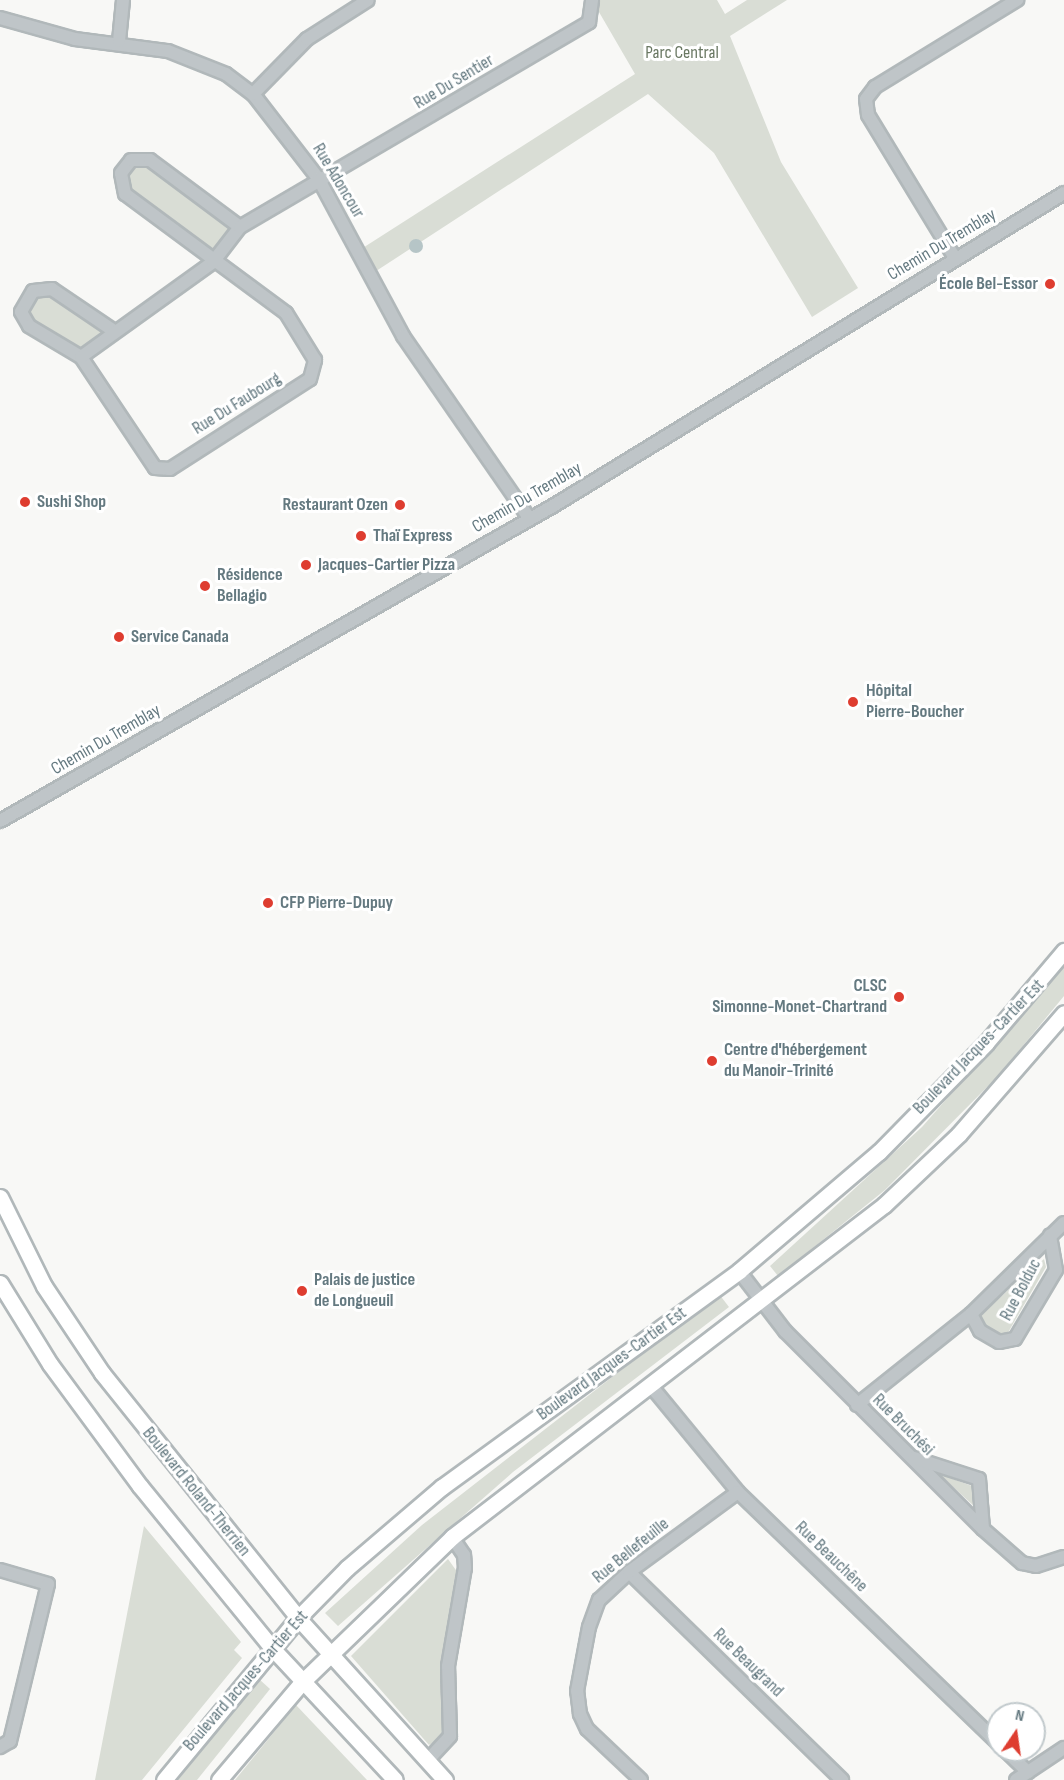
<!DOCTYPE html>
<html>
<head>
<meta charset="utf-8">
<style>
	body { margin:0 }
	#map { position:relative; width:1064px; height:1780px; overflow:hidden; background:#f8f8f6; font-family:"Sofia Sans Condensed",sans-serif }
	div>[style] { position:absolute }
	.green>* { inset:0; background:#d9ddd5 }
	.water>* { inset:0; background:#b6c5c7 }
	.round { border-radius:50% }
	.roads { filter:drop-shadow(2px 0 #b1b8ba) drop-shadow(-2px 0 #b1b8ba) drop-shadow(0 2px #b1b8ba) drop-shadow(0 -2px #b1b8ba) }
	.minor>* { height:12px; margin:-6px; padding:0 6px; transform-origin:6px; border-radius:6px; background:#bfc5c8 }
	.major>* { height:15px; margin:-7.5px; padding:0 7.5px; transform-origin:7.5px; border-radius:7.5px; background:#fff }
	.dots>* { width:16px; height:16px; translate:-50% -50%; box-sizing:border-box; border:3px solid #fff; border-radius:50% }
	span { translate:-50% -50%; white-space:nowrap; text-align:center; line-height:1.15; -webkit-text-stroke:6px #fff; paint-order:stroke }
	.park-label { font-size:18px; color:#6a7863 }
	.street-label { font-size:18px; color:#647980 }
	.poi-label { font-size:18px; color:#647980; font-weight:700 }
	.right { translate:-100% -50%; text-align:right }
	.left { translate:0 -50%; text-align:left }
	.north { position:absolute; left:986px; top:1702px; width:60px; height:60px; box-sizing:border-box; background:#fff; border:2px solid #c1c9cc; border-radius:50%; rotate:13deg; font-size:16px; font-weight:700; line-height:24px; text-align:center; color:#647980 }
	.north::after { content:''; display:block; margin:auto; width:21px; height:27px; background:#de3d30; clip-path:polygon(50% 0,100% 100%,50% 72%,0 100%) }
</style>
</head>
<body>
<div id="map">
	<div class="green">
		<i style="clip-path:polygon(592px 0,717px 0,725px 14px,747px 0,787px 0,730px 36px,781px 162px,858px 288px,812px 317px,714px 153px,648px 94px,370px 275px,358px 251px,635px 74px)"></i>
		<i style="clip-path:polygon(149px 163px,235px 228px,212px 258px,128px 192px,125px 174px,133px 164px)"></i>
		<i style="clip-path:polygon(51px 293px,108px 331px,81px 353px,32px 323px,25px 312px,36px 294px)"></i>
		<i style="clip-path:polygon(1064px 965px,1064px 996px,998px 1076px,885px 1190px,778px 1276px,770px 1266px,922px 1127px)"></i>
		<i style="clip-path:polygon(1044px 1259px,1046px 1267px,1006px 1336px,983px 1328px,978px 1317px)"></i>
		<i style="clip-path:polygon(719px 1294px,729px 1307px,513px 1472px,338px 1626px,325px 1613px,422px 1525px)"></i>
		<i style="clip-path:polygon(939px 1474px,972px 1486px,975px 1507px)"></i>
		<i style="clip-path:polygon(144px 1526px,241px 1642px,234px 1650px,242px 1658px,142px 1780px,95px 1780px)"></i>
		<i style="clip-path:polygon(448px 1559px,458px 1573px,441px 1677px,444px 1725px,443px 1737px,429px 1745px,351px 1656px)"></i>
		<i style="clip-path:polygon(259px 1679px,270px 1689px,197px 1780px,178px 1780px)"></i>
		<i style="clip-path:polygon(296px 1705px,367px 1780px,235px 1780px)"></i>
	</div>
	<div class="water">
		<i class="round" style="left:409px;top:239px;width:14px;height:14px"></i>
	</div>
	<div class="roads">
		<div class="minor">
			<i style="left:0;top:18px;width:78px;rotate:15.6deg"></i>
			<i style="left:75px;top:39px;width:94px;rotate:7.4deg"></i>
			<i style="left:168px;top:51px;width:62px;rotate:21.6deg"></i>
			<i style="left:226px;top:74px;width:34px;rotate:37deg"></i>
			<i style="left:253px;top:94px;width:106px;rotate:52.3deg"></i>
			<i style="left:318px;top:178px;width:179px;rotate:61.7deg"></i>
			<i style="left:403px;top:336px;width:221px;rotate:55.3deg"></i>
			<i style="left:119px;top:41px;width:41px;rotate:-84.4deg"></i>
			<i style="left:253px;top:94px;width:77px;rotate:-45.5deg"></i>
			<i style="left:307px;top:39px;width:72px;rotate:-32.6deg"></i>
			<i style="left:955px;top:258px;width:167px;rotate:-121.3deg"></i>
			<i style="left:868px;top:115px;width:16px;rotate:-97deg"></i>
			<i style="left:866px;top:99px;width:15px;rotate:-53deg"></i>
			<i style="left:875px;top:87px;width:167px;rotate:-31.5deg"></i>
			<i style="left:114px;top:331px;width:75px;rotate:-145.9deg"></i>
			<i style="left:52px;top:289px;width:19px;rotate:174deg"></i>
			<i style="left:33px;top:291px;width:24px;rotate:120deg"></i>
			<i style="left:21px;top:312px;width:16px;rotate:60deg"></i>
			<i style="left:29px;top:326px;width:61px;rotate:30.8deg"></i>
			<i style="left:81px;top:357px;width:133px;rotate:56.3deg"></i>
			<i style="left:155px;top:468px;width:15px;rotate:4deg"></i>
			<i style="left:170px;top:469px;width:166px;rotate:-32.7deg"></i>
			<i style="left:310px;top:379px;width:20px;rotate:-75deg"></i>
			<i style="left:315px;top:360px;width:55px;rotate:-121.7deg"></i>
			<i style="left:286px;top:313px;width:200px;rotate:-143.5deg"></i>
			<i style="left:125px;top:194px;width:21px;rotate:-101deg"></i>
			<i style="left:121px;top:173px;width:16px;rotate:-52deg"></i>
			<i style="left:131px;top:160px;width:19px"></i>
			<i style="left:150px;top:160px;width:112px;rotate:36.7deg"></i>
			<i style="left:81px;top:357px;width:163px;rotate:-35.7deg"></i>
			<i style="left:213px;top:262px;width:44px;rotate:-52.4deg"></i>
			<i style="left:240px;top:227px;width:405px;rotate:-30.4deg"></i>
			<i style="left:589px;top:22px;width:22px;rotate:-82deg"></i>
			<i style="left:0;top:821px;width:636px;rotate:-29.67deg"></i>
			<i style="left:553px;top:506px;width:599px;rotate:-31.49deg"></i>
			<i style="left:739px;top:1271px;width:76px;rotate:52.5deg"></i>
			<i style="left:785px;top:1331px;width:280px;rotate:45deg"></i>
			<i style="left:983px;top:1529px;width:52px;rotate:41.1deg"></i>
			<i style="left:1022px;top:1563px;width:14px;rotate:12deg"></i>
			<i style="left:1036px;top:1566px;width:29px;rotate:-18deg"></i>
			<i style="left:971px;top:1314px;width:19px;rotate:62deg"></i>
			<i style="left:980px;top:1331px;width:22px;rotate:30deg"></i>
			<i style="left:999px;top:1342px;width:16px;rotate:-11deg"></i>
			<i style="left:1015px;top:1339px;width:80px;rotate:-59.3deg"></i>
			<i style="left:1056px;top:1270px;width:35px;rotate:-100deg"></i>
			<i style="left:651px;top:1386px;width:137px;rotate:50.6deg"></i>
			<i style="left:738px;top:1492px;width:361px;rotate:44deg"></i>
			<i style="left:857px;top:1405px;width:146px;rotate:-38.6deg"></i>
			<i style="left:971px;top:1314px;width:130px;rotate:-44.4deg"></i>
			<i style="left:914px;top:1458px;width:68px;rotate:17.9deg"></i>
			<i style="left:979px;top:1479px;width:50px;rotate:85.4deg"></i>
			<i style="left:0;top:1570px;width:50px;rotate:16.3deg"></i>
			<i style="left:48px;top:1584px;width:162px;rotate:103.6deg"></i>
			<i style="left:10px;top:1741px;width:12px;rotate:149deg"></i>
			<i style="left:629px;top:1572px;width:298px;rotate:44.3deg"></i>
			<i style="left:1005px;top:1750px;width:32px;rotate:44deg"></i>
			<i style="left:427px;top:1761px;width:34px;rotate:-47deg"></i>
			<i style="left:450px;top:1736px;width:70px;rotate:-91.6deg"></i>
			<i style="left:448px;top:1666px;width:99px;rotate:-80.2deg"></i>
			<i style="left:465px;top:1568px;width:13px;rotate:-94deg"></i>
			<i style="left:464px;top:1555px;width:22px;rotate:-124deg"></i>
			<i style="left:641px;top:1780px;width:74px;rotate:-136.6deg"></i>
			<i style="left:587px;top:1729px;width:17px;rotate:-115deg"></i>
			<i style="left:580px;top:1714px;width:23px;rotate:-97deg"></i>
			<i style="left:577px;top:1691px;width:65px;rotate:-79.4deg"></i>
			<i style="left:589px;top:1627px;width:29px;rotate:-70deg"></i>
			<i style="left:599px;top:1600px;width:41px;rotate:-43deg"></i>
			<i style="left:629px;top:1572px;width:135px;rotate:-36.3deg"></i>
			<i style="left:1016px;top:1780px;width:58px;rotate:-33.7deg"></i>
		</div>
		<div class="major">
			<i style="left:0;top:1197px;width:99px;rotate:63.7deg"></i>
			<i style="left:44px;top:1286px;width:105px;rotate:56.3deg"></i>
			<i style="left:102px;top:1373px;width:314px;rotate:51.3deg"></i>
			<i style="left:298px;top:1618px;width:219px;rotate:47.8deg"></i>
			<i style="left:0;top:1283px;width:95px;rotate:58.3deg"></i>
			<i style="left:50px;top:1364px;width:152px;rotate:53.6deg"></i>
			<i style="left:140px;top:1486px;width:209px;rotate:50.8deg"></i>
			<i style="left:272px;top:1648px;width:180px;rotate:47deg"></i>
			<i style="left:164px;top:1780px;width:210px;rotate:-50.4deg"></i>
			<i style="left:298px;top:1618px;width:70px;rotate:-45.6deg"></i>
			<i style="left:347px;top:1568px;width:125px;rotate:-40.5deg"></i>
			<i style="left:442px;top:1487px;width:367px;rotate:-36deg"></i>
			<i style="left:739px;top:1271px;width:184px;rotate:-40.4deg"></i>
			<i style="left:879px;top:1152px;width:153px;rotate:-45.5deg"></i>
			<i style="left:986px;top:1043px;width:121px;rotate:-49.7deg"></i>
			<i style="left:219px;top:1780px;width:128px;rotate:-49.7deg"></i>
			<i style="left:302px;top:1682px;width:209px;rotate:-44deg"></i>
			<i style="left:452px;top:1537px;width:545px;rotate:-37.54deg"></i>
			<i style="left:884px;top:1205px;width:103px;rotate:-43.4deg"></i>
			<i style="left:959px;top:1134px;width:160px;rotate:-49deg"></i>
		</div>
	</div>
	<div class="dots">
		<i style="left:1050px;top:284px;background:#de3d30"></i>
		<i style="left:25px;top:502px;background:#de3d30"></i>
		<i style="left:400px;top:505px;background:#de3d30"></i>
		<i style="left:361px;top:536px;background:#de3d30"></i>
		<i style="left:306px;top:565px;background:#de3d30"></i>
		<i style="left:205px;top:586px;background:#de3d30"></i>
		<i style="left:119px;top:637px;background:#de3d30"></i>
		<i style="left:853px;top:702px;background:#de3d30"></i>
		<i style="left:268px;top:903px;background:#de3d30"></i>
		<i style="left:899px;top:997px;background:#de3d30"></i>
		<i style="left:712px;top:1061px;background:#de3d30"></i>
		<i style="left:302px;top:1291px;background:#de3d30"></i>
	</div>
	<div class="park-label">
		<span style="left:682px;top:53px">Parc Central</span>
	</div>
	<div class="street-label">
		<span style="left:454px;top:82px;rotate:-31deg">Rue Du Sentier</span>
		<span style="left:338px;top:181px;rotate:59deg">Rue Adoncour</span>
		<span style="left:942px;top:245px;rotate:-31deg">Chemin Du Tremblay</span>
		<span style="left:237px;top:404px;rotate:-32deg">Rue Du Faubourg</span>
		<span style="left:527px;top:498px;rotate:-30deg">Chemin Du Tremblay</span>
		<span style="left:106px;top:740px;rotate:-30deg">Chemin Du Tremblay</span>
		<span style="left:979px;top:1047px;rotate:-46deg">Boulevard Jacques-Cartier Est</span>
		<span style="left:1021px;top:1290px;rotate:-62deg">Rue Bolduc</span>
		<span style="left:612px;top:1364px;rotate:-36deg">Boulevard Jacques-Cartier Est</span>
		<span style="left:903px;top:1425px;rotate:45deg">Rue Bruchési</span>
		<span style="left:196px;top:1492px;rotate:51deg">Boulevard Roland-Therrien</span>
		<span style="left:631px;top:1551px;rotate:-39deg">Rue Bellefeuille</span>
		<span style="left:831px;top:1557px;rotate:44deg">Rue Beauchêne</span>
		<span style="left:748px;top:1663px;rotate:44deg">Rue Beaugrand</span>
		<span style="left:246px;top:1681px;rotate:-49deg">Boulevard Jacques-Cartier Est</span>
	</div>
	<div class="poi-label">
		<span class="right" style="left:1038px;top:284px">École Bel-Essor</span>
		<span class="left" style="left:37px;top:502px">Sushi Shop</span>
		<span class="right" style="left:388px;top:505px">Restaurant Ozen</span>
		<span class="left" style="left:373px;top:536px">Thaï Express</span>
		<span class="left" style="left:318px;top:565px">Jacques-Cartier Pizza</span>
		<span class="left" style="left:217px;top:586px">Résidence<br>Bellagio</span>
		<span class="left" style="left:131px;top:637px">Service Canada</span>
		<span class="left" style="left:866px;top:702px">Hôpital<br>Pierre-Boucher</span>
		<span class="left" style="left:280px;top:903px">CFP Pierre-Dupuy</span>
		<span class="right" style="left:887px;top:997px">CLSC<br>Simonne-Monet-Chartrand</span>
		<span class="left" style="left:724px;top:1061px">Centre d'hébergement<br>du Manoir-Trinité</span>
		<span class="left" style="left:314px;top:1291px">Palais de justice<br>de Longueuil</span>
	</div>
	<div class="north">N</div>
</div>
</body>
</html>
